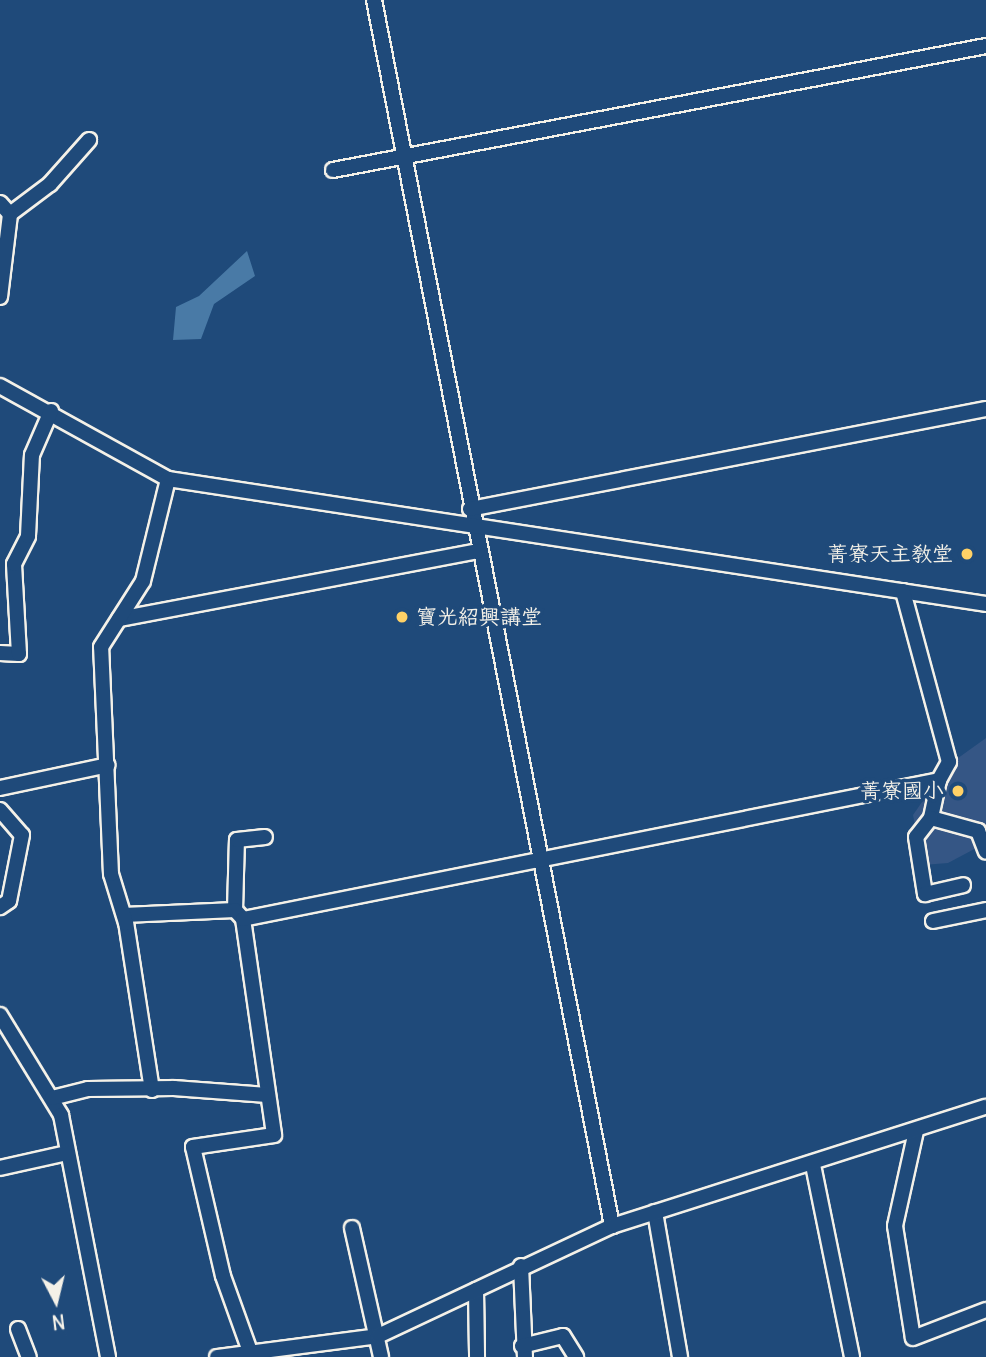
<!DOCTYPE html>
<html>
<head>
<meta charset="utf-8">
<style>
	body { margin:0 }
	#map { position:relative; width:986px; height:1357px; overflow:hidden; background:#1f4a7a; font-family:Delius,"LXGW WenKai TC",sans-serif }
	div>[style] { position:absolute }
	.built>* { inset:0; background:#355685 }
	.water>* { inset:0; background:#497aa6 }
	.roads { filter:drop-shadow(2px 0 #f4f1e8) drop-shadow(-2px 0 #f4f1e8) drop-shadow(0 2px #f4f1e8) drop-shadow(0 -2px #f4f1e8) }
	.minor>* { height:14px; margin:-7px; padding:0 7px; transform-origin:7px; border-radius:7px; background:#1f4a7a }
	.dots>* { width:19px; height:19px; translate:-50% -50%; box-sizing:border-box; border:4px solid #1f4a7a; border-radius:50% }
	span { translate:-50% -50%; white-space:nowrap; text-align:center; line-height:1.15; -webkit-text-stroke:7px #1f4a7a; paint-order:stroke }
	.poi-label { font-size:21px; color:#f4f1e8 }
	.right { translate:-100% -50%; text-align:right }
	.left { translate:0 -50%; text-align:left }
	.north { position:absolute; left:21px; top:1266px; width:70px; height:70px; -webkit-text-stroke:5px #1f4a7a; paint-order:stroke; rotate:173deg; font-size:19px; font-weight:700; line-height:28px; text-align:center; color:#f4f1e8 }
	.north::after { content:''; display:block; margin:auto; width:24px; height:32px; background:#f4f1e8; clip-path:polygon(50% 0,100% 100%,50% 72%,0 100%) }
</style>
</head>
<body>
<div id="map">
	<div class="built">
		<i style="clip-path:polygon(986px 738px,986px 855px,980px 846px,948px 863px,923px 865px,913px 815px,947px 766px)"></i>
	</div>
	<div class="water">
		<i style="clip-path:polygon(247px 251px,255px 276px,214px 304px,201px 339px,173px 340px,176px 307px,199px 296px)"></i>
	</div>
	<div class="roads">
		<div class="minor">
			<i style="left:374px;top:0;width:1249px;rotate:79.01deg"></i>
			<i style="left:333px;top:170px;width:665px;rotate:-10.75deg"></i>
			<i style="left:0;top:203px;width:15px;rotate:48deg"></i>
			<i style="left:0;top:297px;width:84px;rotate:-83.1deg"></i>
			<i style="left:10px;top:214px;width:50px;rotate:-36.9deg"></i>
			<i style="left:50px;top:184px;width:59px;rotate:-48.4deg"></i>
			<i style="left:0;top:386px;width:192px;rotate:29deg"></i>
			<i style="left:168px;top:479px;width:827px;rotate:8.69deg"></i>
			<i style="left:470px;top:509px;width:526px;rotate:-10.97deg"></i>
			<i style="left:119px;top:619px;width:365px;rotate:-10.7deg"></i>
			<i style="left:0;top:653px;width:19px;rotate:3deg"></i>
			<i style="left:19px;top:654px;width:90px;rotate:-93.2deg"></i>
			<i style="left:14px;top:564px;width:31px;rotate:-63deg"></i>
			<i style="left:28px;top:536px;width:81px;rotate:-87.2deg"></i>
			<i style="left:32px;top:455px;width:48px;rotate:-66.6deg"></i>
			<i style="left:939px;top:780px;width:39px;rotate:102deg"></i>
			<i style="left:931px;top:818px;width:49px;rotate:15.5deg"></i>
			<i style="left:978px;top:831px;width:22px;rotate:69deg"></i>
			<i style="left:0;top:788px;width:110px;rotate:-12deg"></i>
			<i style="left:0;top:810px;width:33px;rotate:49deg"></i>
			<i style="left:22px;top:835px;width:67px;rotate:101.1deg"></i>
			<i style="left:9px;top:901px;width:11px;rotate:146deg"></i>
			<i style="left:931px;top:818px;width:24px;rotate:128deg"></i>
			<i style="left:916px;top:837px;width:58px;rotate:81deg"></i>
			<i style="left:925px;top:894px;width:39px;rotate:-13deg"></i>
			<i style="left:235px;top:910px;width:70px;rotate:-88.4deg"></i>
			<i style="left:237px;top:840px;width:28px;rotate:-6deg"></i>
			<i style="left:124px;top:915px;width:111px;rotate:-2.6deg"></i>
			<i style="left:235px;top:910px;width:12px;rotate:48deg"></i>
			<i style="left:243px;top:919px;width:218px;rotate:81.8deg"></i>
			<i style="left:274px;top:1135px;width:82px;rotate:171.6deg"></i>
			<i style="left:193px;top:1147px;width:132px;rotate:76.9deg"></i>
			<i style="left:223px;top:1276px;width:86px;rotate:70.3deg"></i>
			<i style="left:243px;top:919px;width:710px;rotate:-11.29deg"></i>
			<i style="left:939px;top:780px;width:21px;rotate:-61deg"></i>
			<i style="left:949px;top:762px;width:177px;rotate:-105.1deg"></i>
			<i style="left:933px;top:921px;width:54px;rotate:-11.7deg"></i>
			<i style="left:0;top:1015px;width:117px;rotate:58.6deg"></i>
			<i style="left:61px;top:1115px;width:247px;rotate:79deg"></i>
			<i style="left:152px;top:1090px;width:169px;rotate:-98.8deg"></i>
			<i style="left:126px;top:923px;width:51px;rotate:-107deg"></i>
			<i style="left:111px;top:874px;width:227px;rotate:-92.5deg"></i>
			<i style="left:101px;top:647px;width:78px;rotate:-57.5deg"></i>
			<i style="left:143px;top:581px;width:105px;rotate:-76.2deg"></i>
			<i style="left:52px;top:1098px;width:37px;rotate:-14deg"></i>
			<i style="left:88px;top:1089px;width:86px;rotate:-0.7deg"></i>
			<i style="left:174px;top:1088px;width:93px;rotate:4.3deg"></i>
			<i style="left:916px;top:1131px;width:97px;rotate:102.5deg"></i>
			<i style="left:895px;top:1226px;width:113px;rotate:80.9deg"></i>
			<i style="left:913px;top:1338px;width:78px;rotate:-21deg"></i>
			<i style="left:813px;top:1165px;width:196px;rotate:78.5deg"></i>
			<i style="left:0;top:1168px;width:69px;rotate:-12.6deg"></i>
			<i style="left:655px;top:1212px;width:147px;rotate:80.2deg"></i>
			<i style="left:352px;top:1228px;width:132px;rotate:77.3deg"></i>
			<i style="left:521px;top:1266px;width:91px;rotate:87.5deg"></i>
			<i style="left:476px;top:1290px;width:67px;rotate:89.1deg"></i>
			<i style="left:18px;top:1329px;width:30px;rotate:69deg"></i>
			<i style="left:522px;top:1346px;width:42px;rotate:-13.7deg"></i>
			<i style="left:563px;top:1336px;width:25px;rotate:58deg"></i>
			<i style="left:217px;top:1357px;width:162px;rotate:-7.4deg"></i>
			<i style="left:378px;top:1336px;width:259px;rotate:-25.2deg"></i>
			<i style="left:612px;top:1226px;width:392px;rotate:-17.7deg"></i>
		</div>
	</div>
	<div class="dots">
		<i style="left:967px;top:554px;background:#ffd166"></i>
		<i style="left:402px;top:617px;background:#ffd166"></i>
		<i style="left:958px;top:791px;background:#ffd166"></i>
	</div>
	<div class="poi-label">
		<span class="right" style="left:953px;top:554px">菁寮天主教堂</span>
		<span class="left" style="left:416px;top:617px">寶光紹興講堂</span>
		<span class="right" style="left:944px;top:791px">菁寮國小</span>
	</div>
	<div class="north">N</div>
</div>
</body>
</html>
